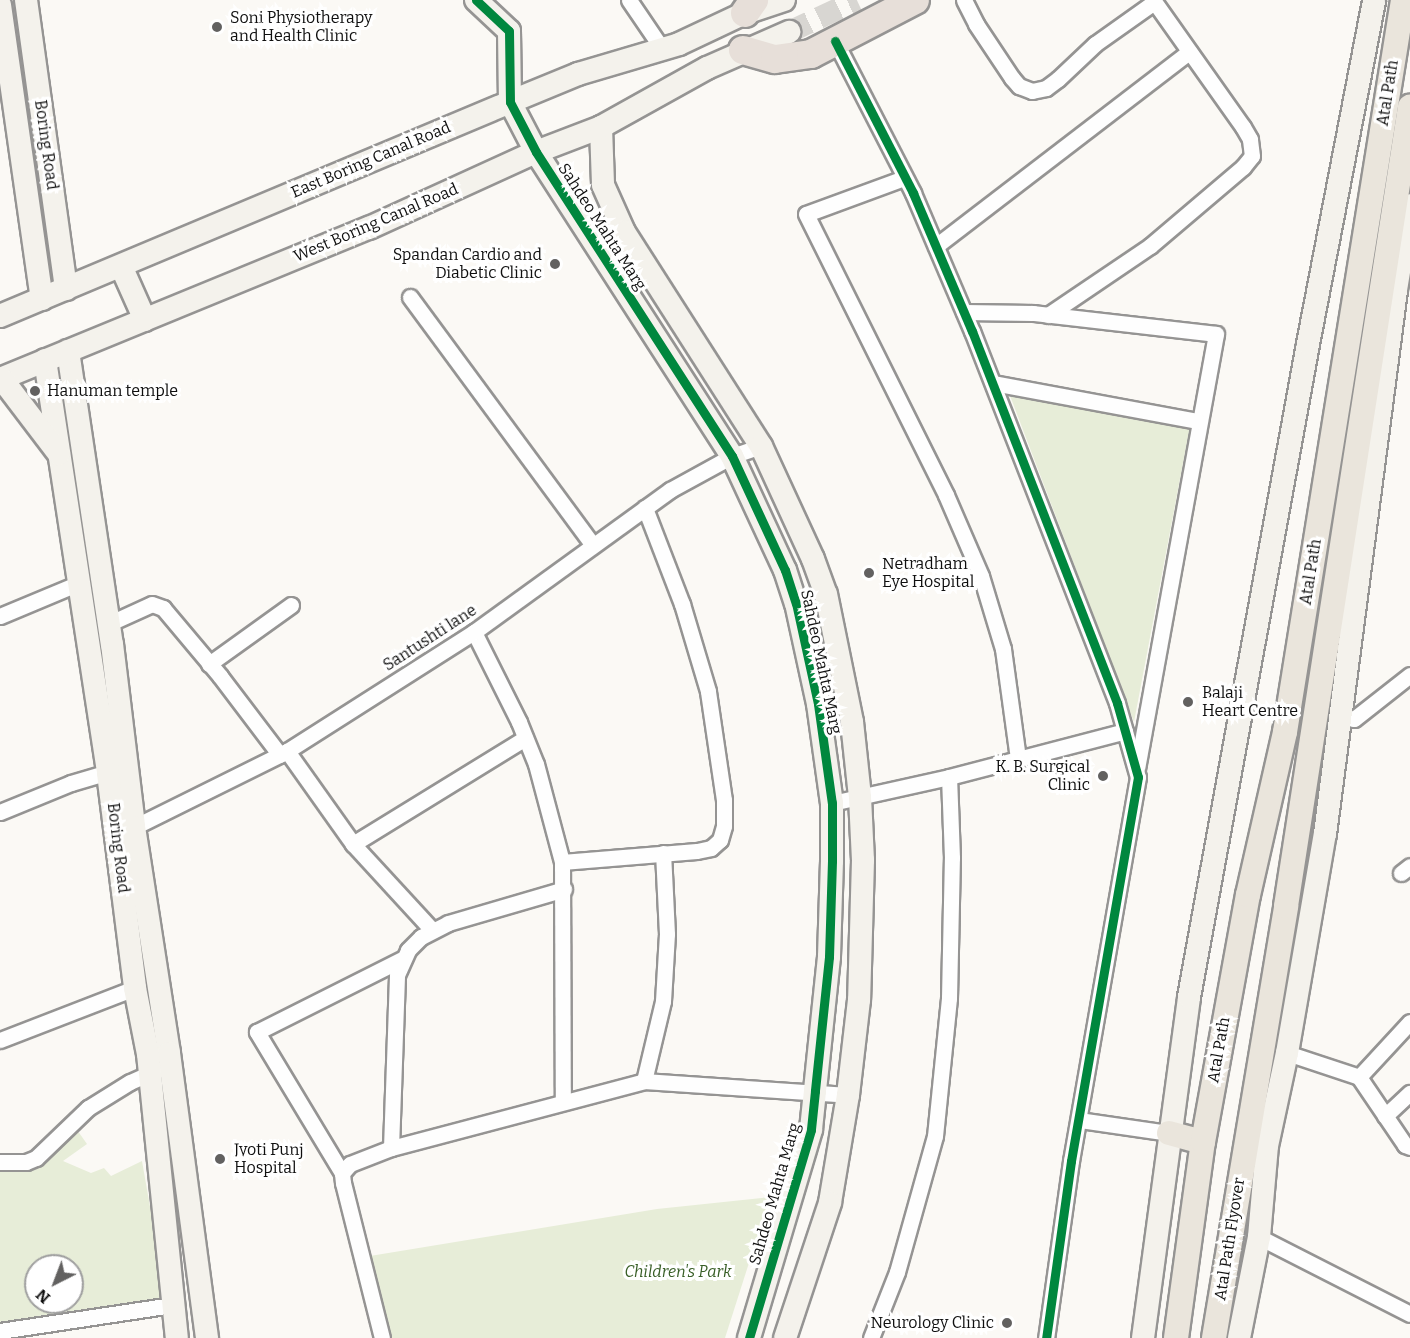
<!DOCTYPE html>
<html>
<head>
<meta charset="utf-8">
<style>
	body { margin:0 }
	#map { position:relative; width:1410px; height:1338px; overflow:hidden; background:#fbf9f5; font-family:Bitter,serif }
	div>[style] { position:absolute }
	.green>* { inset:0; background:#e7edd8 }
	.secondary-tunnel>* { height:22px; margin-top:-11px; transform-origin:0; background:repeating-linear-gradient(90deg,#d8d6d2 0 22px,transparent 0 33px) }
	.roads { filter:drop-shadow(2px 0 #959493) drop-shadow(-2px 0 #959493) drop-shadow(0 2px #959493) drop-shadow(0 -2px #959493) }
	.street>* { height:15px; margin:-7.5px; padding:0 7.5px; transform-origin:7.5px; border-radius:7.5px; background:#fefefe }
	.secondary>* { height:22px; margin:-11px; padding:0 11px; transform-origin:11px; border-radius:11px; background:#f4f2ec }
	.primary>* { height:24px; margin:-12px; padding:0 12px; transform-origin:12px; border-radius:12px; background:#eae5dc }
	.highway>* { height:28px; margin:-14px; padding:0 14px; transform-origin:14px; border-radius:14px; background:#e7dfd9 }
	.cycleway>* { height:9px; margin:-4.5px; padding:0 4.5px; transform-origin:4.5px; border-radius:4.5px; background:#00873e }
	.dots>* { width:16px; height:16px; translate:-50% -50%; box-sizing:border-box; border:3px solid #fff; border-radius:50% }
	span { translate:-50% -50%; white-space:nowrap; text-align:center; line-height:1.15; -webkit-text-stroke:6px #fff; paint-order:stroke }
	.poi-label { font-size:16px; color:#0f0f0f }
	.left { translate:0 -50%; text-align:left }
	.right { translate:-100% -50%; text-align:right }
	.street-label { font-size:16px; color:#0f0f0f }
	.park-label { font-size:16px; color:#395f27; font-style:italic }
	.north { position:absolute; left:24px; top:1254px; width:60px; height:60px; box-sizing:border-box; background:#fff; border:2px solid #9f9f9f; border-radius:50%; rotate:222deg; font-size:16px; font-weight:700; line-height:24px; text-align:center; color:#0f0f0f }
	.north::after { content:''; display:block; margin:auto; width:21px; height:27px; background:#626160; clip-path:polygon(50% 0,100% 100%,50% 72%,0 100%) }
</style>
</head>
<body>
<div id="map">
	<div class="green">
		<i style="clip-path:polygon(1009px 393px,1190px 426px,1134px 722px)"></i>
		<i style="clip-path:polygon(evenodd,75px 1127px,87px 1144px,63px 1161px,91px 1173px,104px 1168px,111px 1176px,142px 1161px,167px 1303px,0 1324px,0 1166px,41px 1164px,75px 1127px,36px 1266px,72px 1266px,72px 1302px,36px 1302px,36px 1266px)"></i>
		<i style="clip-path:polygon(770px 1197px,725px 1338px,391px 1338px,370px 1256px,657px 1209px)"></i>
	</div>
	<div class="secondary-tunnel">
		<i style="left:789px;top:32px;width:75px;rotate:-25.2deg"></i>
	</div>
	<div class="roads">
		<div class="street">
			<i style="left:629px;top:0;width:57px;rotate:55.8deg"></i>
			<i style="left:964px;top:0;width:27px;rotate:63deg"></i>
			<i style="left:976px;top:24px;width:65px;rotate:56.3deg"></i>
			<i style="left:1012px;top:78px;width:11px;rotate:49deg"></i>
			<i style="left:1019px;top:86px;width:14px;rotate:21deg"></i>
			<i style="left:1032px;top:91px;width:14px;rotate:-12deg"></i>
			<i style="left:1046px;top:88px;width:15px;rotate:-37deg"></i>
			<i style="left:1058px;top:79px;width:51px;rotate:-43.4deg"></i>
			<i style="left:1095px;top:44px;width:72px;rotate:-35.4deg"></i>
			<i style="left:835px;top:41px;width:171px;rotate:62.8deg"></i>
			<i style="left:913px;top:193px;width:150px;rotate:66.9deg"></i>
			<i style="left:972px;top:331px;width:399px;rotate:68.7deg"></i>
			<i style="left:1117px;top:703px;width:77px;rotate:74.2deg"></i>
			<i style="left:1138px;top:777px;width:390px;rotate:99.9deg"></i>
			<i style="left:1071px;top:1161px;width:179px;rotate:98deg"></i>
			<i style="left:904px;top:178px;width:104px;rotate:159.8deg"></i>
			<i style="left:806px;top:214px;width:314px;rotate:63.5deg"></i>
			<i style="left:946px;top:495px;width:88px;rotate:66.6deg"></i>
			<i style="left:981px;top:576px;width:76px;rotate:73.2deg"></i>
			<i style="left:1003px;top:649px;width:111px;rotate:82.2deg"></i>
			<i style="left:936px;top:246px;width:319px;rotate:-37.5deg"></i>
			<i style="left:410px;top:297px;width:308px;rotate:53.6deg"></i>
			<i style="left:964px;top:312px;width:69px;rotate:0.8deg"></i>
			<i style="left:1033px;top:313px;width:184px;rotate:6.5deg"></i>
			<i style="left:1216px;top:334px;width:440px;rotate:100.3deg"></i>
			<i style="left:1048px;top:315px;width:123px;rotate:-34.1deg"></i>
			<i style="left:1150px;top:246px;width:122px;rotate:-40.3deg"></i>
			<i style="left:1243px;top:167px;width:14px;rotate:-51deg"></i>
			<i style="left:1252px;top:156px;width:17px;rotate:-97deg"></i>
			<i style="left:1250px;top:139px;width:14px;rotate:-120deg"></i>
			<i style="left:1243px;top:127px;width:156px;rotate:-125.3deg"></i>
			<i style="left:993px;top:383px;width:208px;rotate:10.5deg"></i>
			<i style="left:0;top:616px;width:86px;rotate:-22.7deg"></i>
			<i style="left:108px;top:624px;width:48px;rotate:-24.4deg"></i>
			<i style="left:152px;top:604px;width:12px;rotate:20deg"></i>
			<i style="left:163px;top:608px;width:89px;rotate:50deg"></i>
			<i style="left:220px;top:676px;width:99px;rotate:52.8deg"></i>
			<i style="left:474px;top:632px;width:101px;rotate:63.4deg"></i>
			<i style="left:519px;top:722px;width:45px;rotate:68deg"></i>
			<i style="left:536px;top:764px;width:101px;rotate:75.1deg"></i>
			<i style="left:562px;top:862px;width:240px;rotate:89.8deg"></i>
			<i style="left:209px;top:664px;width:101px;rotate:-35.7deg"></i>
			<i style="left:1339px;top:716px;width:15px;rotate:11deg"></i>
			<i style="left:1354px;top:719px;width:71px;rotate:-38.2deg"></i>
			<i style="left:287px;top:751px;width:114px;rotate:54.6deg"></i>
			<i style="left:353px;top:844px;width:117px;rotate:47.4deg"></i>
			<i style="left:832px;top:803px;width:120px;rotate:-12.5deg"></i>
			<i style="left:949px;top:777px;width:182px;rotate:-14.6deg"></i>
			<i style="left:0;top:812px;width:77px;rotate:-22.2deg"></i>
			<i style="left:71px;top:783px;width:46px;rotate:-16.5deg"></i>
			<i style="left:134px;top:827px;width:171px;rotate:-26.4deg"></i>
			<i style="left:287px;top:751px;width:222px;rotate:-32.5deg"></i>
			<i style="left:474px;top:632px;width:242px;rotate:-35.9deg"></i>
			<i style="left:670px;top:490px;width:71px;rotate:-28.7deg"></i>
			<i style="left:732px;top:456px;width:31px;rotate:-19deg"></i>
			<i style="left:353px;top:844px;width:202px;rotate:-31.6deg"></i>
			<i style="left:562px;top:862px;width:135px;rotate:-4.7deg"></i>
			<i style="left:697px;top:851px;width:14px;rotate:-12deg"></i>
			<i style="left:711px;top:848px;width:12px;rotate:-42deg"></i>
			<i style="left:720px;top:840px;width:15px;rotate:-74deg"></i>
			<i style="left:724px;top:826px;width:26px;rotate:-90deg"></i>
			<i style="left:724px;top:800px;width:110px;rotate:-98.4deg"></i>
			<i style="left:708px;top:691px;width:91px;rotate:-106.6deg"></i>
			<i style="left:682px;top:604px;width:103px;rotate:-111.1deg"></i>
			<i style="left:1401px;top:873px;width:11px;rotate:-38deg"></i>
			<i style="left:0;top:1040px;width:145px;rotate:-21.1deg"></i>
			<i style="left:1287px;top:1053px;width:76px;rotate:18.4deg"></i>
			<i style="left:1359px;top:1077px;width:82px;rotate:55.9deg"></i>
			<i style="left:1405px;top:1145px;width:5px;rotate:22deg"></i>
			<i style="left:1359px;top:1077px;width:75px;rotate:-47.2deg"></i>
			<i style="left:644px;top:1081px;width:82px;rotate:-76.6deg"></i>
			<i style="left:663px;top:1001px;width:67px;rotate:-86.6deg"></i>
			<i style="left:667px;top:934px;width:81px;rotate:-92.8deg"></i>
			<i style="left:1385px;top:1116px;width:34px;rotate:-43deg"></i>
			<i style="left:1079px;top:1120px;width:91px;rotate:8.2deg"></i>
			<i style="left:391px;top:1148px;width:173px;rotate:-88deg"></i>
			<i style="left:397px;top:975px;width:27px;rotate:-66deg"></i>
			<i style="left:408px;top:950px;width:18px;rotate:-45deg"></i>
			<i style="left:421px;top:937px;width:30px;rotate:-27deg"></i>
			<i style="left:448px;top:923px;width:121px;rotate:-16.3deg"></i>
			<i style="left:0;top:1162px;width:26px"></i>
			<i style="left:26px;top:1162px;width:11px;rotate:-22deg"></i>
			<i style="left:36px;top:1158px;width:72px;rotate:-43.9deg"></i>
			<i style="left:88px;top:1108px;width:49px;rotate:-31.8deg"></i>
			<i style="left:130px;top:1082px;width:30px;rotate:-24deg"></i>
			<i style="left:342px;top:1173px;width:165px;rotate:-121.1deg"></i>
			<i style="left:257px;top:1032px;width:162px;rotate:-26.7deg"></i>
			<i style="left:1259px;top:1237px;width:169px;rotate:27deg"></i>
			<i style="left:0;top:1331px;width:174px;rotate:-8.6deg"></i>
			<i style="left:382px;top:1338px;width:160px;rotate:-104.1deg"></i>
			<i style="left:343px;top:1183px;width:10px;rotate:-96deg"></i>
			<i style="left:342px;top:1173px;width:12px;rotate:-48deg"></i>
			<i style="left:350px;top:1164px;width:44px;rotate:-21.3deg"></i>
			<i style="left:391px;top:1148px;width:262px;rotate:-14.8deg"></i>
			<i style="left:644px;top:1081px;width:204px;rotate:3.9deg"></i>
			<i style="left:871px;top:1338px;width:71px;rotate:-68.5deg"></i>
			<i style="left:897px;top:1272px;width:141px;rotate:-74.4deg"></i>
			<i style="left:935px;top:1136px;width:139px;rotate:-84.2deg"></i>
			<i style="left:949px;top:998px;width:140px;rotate:-88.8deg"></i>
			<i style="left:952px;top:858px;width:81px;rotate:-92.1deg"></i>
		</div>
		<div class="secondary">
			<i style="left:26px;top:0;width:292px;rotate:82.1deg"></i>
			<i style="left:476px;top:0;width:45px;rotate:43.2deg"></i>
			<i style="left:509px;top:31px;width:71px;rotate:89.2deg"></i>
			<i style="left:510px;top:102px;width:56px;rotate:62.5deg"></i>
			<i style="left:536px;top:152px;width:362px;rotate:57.2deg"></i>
			<i style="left:732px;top:456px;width:126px;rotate:65.1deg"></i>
			<i style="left:785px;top:570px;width:35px;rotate:72deg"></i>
			<i style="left:796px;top:603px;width:103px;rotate:77.7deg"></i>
			<i style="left:818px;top:704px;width:100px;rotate:82deg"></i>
			<i style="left:832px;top:803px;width:58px;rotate:90deg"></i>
			<i style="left:832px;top:861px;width:96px;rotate:91.8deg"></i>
			<i style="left:829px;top:957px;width:135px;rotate:96deg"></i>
			<i style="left:815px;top:1091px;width:39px;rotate:96deg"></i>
			<i style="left:811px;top:1130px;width:217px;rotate:106.6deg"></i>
			<i style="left:0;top:5px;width:297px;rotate:81.9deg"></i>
			<i style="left:601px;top:127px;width:58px;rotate:88deg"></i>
			<i style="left:603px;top:185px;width:51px;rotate:65.9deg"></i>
			<i style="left:624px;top:232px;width:254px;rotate:57.4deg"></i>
			<i style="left:761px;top:446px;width:124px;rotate:65.3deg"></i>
			<i style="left:813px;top:559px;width:37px;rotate:70deg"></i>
			<i style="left:826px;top:594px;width:131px;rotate:78.5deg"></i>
			<i style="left:852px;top:722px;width:75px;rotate:83.9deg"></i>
			<i style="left:860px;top:797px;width:63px;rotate:87.3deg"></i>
			<i style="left:863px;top:860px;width:140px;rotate:91.6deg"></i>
			<i style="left:859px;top:1000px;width:96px;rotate:96.6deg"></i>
			<i style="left:848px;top:1095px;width:109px;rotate:99.5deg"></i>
			<i style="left:830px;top:1203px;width:142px;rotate:108.4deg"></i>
			<i style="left:121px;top:266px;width:59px;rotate:66deg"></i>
			<i style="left:0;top:316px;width:553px;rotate:-22.76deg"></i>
			<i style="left:510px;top:102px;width:74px;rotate:-22.4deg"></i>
			<i style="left:578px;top:74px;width:105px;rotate:-16.5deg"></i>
			<i style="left:679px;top:44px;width:73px;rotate:-25.2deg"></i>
			<i style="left:745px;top:13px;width:41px;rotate:-18.4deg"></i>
			<i style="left:68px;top:351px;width:296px;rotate:81.5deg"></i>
			<i style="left:112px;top:644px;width:184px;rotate:83.1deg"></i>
			<i style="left:134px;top:827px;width:229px;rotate:81.2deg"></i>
			<i style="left:169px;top:1053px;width:288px;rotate:82.4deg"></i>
			<i style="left:45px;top:360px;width:418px;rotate:81.3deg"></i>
			<i style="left:108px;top:773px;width:217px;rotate:82.8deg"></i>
			<i style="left:135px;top:988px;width:67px;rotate:78.9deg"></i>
			<i style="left:148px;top:1054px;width:285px;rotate:84.2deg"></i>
			<i style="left:0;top:379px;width:399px;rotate:-22.3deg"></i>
			<i style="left:369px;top:228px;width:183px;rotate:-24.5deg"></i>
			<i style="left:536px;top:152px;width:70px;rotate:-21deg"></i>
			<i style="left:601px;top:127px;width:121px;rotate:-29.1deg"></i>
			<i style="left:707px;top:68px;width:90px;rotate:-23.7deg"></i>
			<i style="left:2px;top:379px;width:94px;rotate:52.8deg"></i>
			<i style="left:1143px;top:1338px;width:344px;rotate:-82.3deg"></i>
			<i style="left:1189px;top:997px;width:664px;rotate:-79.67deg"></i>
			<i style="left:1308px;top:344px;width:350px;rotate:-79.1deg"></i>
			<i style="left:1239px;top:1338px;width:103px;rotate:-78.8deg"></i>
			<i style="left:1259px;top:1237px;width:91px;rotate:-85deg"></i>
			<i style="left:1267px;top:1146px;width:95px;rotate:-77.9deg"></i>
			<i style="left:1287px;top:1053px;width:222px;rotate:-80.2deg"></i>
			<i style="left:1325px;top:834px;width:549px;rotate:-82.56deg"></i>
			<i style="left:1396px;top:290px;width:86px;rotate:-80.6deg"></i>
		</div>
		<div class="primary">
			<i style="left:1169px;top:1133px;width:35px;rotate:15deg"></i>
			<i style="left:1176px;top:1338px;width:198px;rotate:-82.2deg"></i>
			<i style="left:1203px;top:1142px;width:251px;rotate:-79.7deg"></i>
			<i style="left:1248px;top:895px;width:167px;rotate:-77.2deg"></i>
			<i style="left:1285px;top:732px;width:741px;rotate:-80.84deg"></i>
			<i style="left:1214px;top:1338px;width:438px;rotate:-80.5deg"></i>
			<i style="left:1286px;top:906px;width:809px;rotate:-81.18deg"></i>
		</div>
		<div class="highway">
			<i style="left:745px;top:13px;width:16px;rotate:-55deg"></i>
			<i style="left:743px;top:50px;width:33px;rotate:16deg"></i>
			<i style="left:775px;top:59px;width:36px;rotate:-8deg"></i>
			<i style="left:811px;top:54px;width:117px;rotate:-27.4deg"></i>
		</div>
	</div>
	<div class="cycleway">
		<i style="left:476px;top:0;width:45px;rotate:43.2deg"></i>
		<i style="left:509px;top:31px;width:71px;rotate:89.2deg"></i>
		<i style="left:510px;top:102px;width:56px;rotate:62.5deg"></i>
		<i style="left:536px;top:152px;width:362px;rotate:57.2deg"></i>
		<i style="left:732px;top:456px;width:126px;rotate:65.1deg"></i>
		<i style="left:785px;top:570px;width:35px;rotate:72deg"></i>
		<i style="left:796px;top:603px;width:103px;rotate:77.7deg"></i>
		<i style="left:818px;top:704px;width:100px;rotate:82deg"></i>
		<i style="left:832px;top:803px;width:58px;rotate:90deg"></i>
		<i style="left:832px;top:861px;width:96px;rotate:91.8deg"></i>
		<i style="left:829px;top:957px;width:135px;rotate:96deg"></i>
		<i style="left:815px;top:1091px;width:39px;rotate:96deg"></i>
		<i style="left:811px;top:1130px;width:217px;rotate:106.6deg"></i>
		<i style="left:835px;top:41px;width:171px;rotate:62.8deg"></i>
		<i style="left:913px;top:193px;width:150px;rotate:66.9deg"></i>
		<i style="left:972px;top:331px;width:399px;rotate:68.7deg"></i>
		<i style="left:1117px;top:703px;width:77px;rotate:74.2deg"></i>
		<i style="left:1138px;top:777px;width:390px;rotate:99.9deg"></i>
		<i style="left:1071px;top:1161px;width:179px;rotate:98deg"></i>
	</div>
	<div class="dots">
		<i style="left:217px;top:27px;background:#626160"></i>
		<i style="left:555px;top:264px;background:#626160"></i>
		<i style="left:35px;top:391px;background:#626160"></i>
		<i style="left:869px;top:573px;background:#626160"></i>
		<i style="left:1188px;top:702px;background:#626160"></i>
		<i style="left:1103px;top:776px;background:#626160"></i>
		<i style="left:220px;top:1159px;background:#626160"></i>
		<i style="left:1007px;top:1323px;background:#626160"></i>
	</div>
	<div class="poi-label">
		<span class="left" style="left:230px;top:27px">Soni Physiotherapy<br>and Health Clinic</span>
		<span class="right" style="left:542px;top:264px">Spandan Cardio and<br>Diabetic Clinic</span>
		<span class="left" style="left:47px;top:391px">Hanuman temple</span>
		<span class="left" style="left:882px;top:573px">Netradham<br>Eye Hospital</span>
		<span class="left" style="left:1202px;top:702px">Balaji<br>Heart Centre</span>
		<span class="right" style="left:1090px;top:776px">K. B. Surgical<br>Clinic</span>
		<span class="left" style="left:234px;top:1159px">Jyoti Punj<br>Hospital</span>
		<span class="right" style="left:994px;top:1323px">Neurology Clinic</span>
	</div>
	<div class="street-label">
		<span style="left:1388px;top:93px;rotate:-81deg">Atal Path</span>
		<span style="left:46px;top:145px;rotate:82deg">Boring Road</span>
		<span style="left:371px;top:160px;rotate:-23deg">East Boring Canal Road</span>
		<span style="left:376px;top:223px;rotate:-23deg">West Boring Canal Road</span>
		<span style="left:602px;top:227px;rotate:57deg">Sahdeo Mahta Marg</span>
		<span style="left:1311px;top:572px;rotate:-81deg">Atal Path</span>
		<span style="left:430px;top:638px;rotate:-33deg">Santushti lane</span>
		<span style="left:821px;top:662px;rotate:78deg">Sahdeo Mahta Marg</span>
		<span style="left:118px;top:848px;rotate:83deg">Boring Road</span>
		<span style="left:1219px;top:1050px;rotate:-80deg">Atal Path</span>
		<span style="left:775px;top:1194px;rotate:-74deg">Sahdeo Mahta Marg</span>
		<span style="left:1230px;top:1239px;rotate:-81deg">Atal Path Flyover</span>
	</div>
	<div class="park-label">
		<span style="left:678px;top:1272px">Children's Park</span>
	</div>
	<div class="north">N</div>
</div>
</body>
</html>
